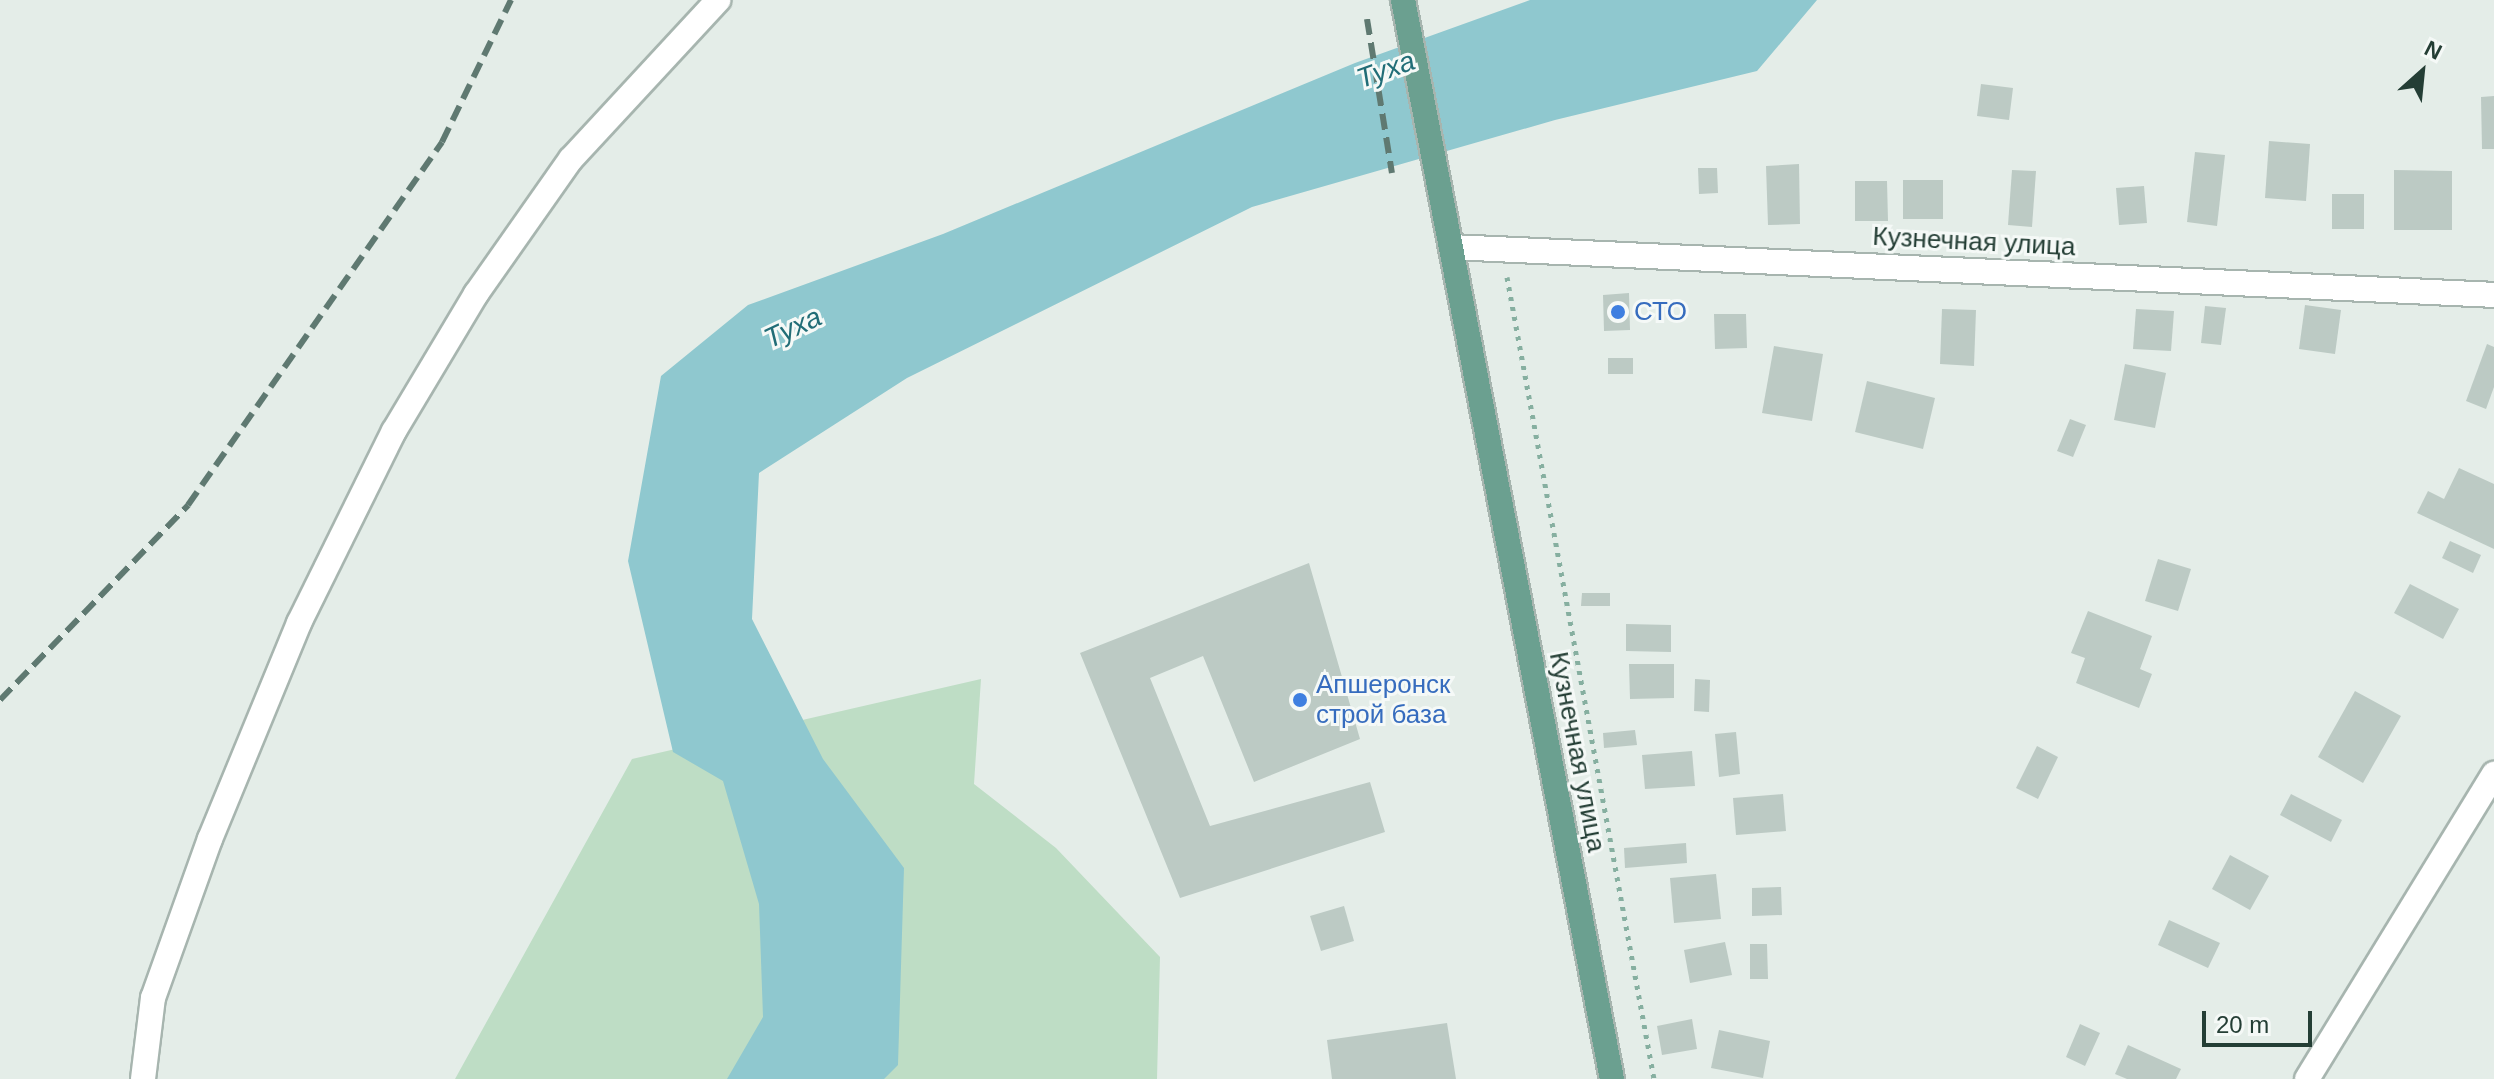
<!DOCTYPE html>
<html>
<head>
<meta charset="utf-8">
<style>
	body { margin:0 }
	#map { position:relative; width:2494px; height:1079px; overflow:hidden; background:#e4ede8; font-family:Helvetica,sans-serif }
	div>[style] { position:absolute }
	.green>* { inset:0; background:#beddc5 }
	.water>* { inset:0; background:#8fc8cf }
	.building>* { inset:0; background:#bccac4 }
	.path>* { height:5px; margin-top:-2.5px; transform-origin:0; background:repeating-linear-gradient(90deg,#86afa0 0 4px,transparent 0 10px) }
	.roads { filter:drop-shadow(2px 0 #a7b5af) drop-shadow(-2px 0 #a7b5af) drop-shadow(0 2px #a7b5af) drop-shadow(0 -2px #a7b5af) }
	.minor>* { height:24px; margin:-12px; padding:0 12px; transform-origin:12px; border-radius:12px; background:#fff }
	.major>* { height:24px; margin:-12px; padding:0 12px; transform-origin:12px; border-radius:12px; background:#6ba090 }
	.rail>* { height:6px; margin-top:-3px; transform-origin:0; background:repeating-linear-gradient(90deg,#5f7971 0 16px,transparent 0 24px) }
	.dots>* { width:22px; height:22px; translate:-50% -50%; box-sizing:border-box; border:4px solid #f5f9f7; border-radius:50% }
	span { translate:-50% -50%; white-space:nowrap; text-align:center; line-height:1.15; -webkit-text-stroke:6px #f5f9f7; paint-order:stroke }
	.street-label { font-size:26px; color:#243e35 }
	.shop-label { font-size:26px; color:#366cbe }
	.left { translate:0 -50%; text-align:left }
	.water-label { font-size:28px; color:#216d77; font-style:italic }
	.north { position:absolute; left:2382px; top:32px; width:80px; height:80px; -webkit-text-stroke:6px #f5f9f7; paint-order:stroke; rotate:27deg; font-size:22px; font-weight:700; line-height:32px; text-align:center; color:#243e35 }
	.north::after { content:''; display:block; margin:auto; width:28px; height:36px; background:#243e35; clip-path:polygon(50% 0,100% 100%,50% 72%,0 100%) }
	.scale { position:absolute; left:2202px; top:1011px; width:110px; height:36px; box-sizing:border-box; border:4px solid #243e35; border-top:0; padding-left:10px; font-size:24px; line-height:28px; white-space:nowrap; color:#243e35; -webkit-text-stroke:6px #f5f9f7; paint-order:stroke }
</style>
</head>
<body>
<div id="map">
	<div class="green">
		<i style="clip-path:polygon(981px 679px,974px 784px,1056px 848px,1160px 957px,1157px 1079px,455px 1079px,632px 759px)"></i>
	</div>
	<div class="water">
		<i style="clip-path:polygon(1530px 0,1817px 0,1757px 71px,1555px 120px,1252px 207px,907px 378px,759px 473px,752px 619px,823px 759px,904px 868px,898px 1065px,884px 1079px,727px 1079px,763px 1017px,759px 904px,723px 781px,673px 752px,628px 561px,661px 376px,748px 305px,943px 234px,1355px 63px)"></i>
	</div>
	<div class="building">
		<i style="clip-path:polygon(1981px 84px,2013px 88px,2009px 120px,1977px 116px)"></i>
		<i style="clip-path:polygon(2494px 96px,2494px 149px,2482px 149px,2481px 97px)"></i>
		<i style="clip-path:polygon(2269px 141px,2310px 144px,2306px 201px,2265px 198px)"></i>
		<i style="clip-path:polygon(2195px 152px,2225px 155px,2217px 226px,2187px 222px)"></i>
		<i style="clip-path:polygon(1799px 164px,1800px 224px,1768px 225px,1766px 166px)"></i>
		<i style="clip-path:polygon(1698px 168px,1717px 168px,1718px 193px,1699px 194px)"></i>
		<i style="clip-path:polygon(2012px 170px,2036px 171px,2032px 227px,2008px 225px)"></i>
		<i style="clip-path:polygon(2394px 170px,2452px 171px,2452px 230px,2394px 230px)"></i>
		<i style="clip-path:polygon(1903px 180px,1943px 180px,1943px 219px,1903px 219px)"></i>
		<i style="clip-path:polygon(1855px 181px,1887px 181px,1888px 221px,1855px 221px)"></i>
		<i style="clip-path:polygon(2144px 186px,2147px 223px,2119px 225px,2116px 188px)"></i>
		<i style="clip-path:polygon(2332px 194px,2364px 194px,2364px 229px,2332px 229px)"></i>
		<i style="clip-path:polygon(1629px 293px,1630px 330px,1604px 331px,1603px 295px)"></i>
		<i style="clip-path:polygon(2305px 305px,2341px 310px,2335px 354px,2299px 349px)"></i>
		<i style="clip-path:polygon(2205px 306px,2226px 308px,2221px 345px,2201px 343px)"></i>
		<i style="clip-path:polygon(1942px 309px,1976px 310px,1974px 366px,1940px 364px)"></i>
		<i style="clip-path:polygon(2136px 309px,2174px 311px,2171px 351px,2133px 349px)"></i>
		<i style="clip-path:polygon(1714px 314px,1746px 314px,1747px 348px,1715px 349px)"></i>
		<i style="clip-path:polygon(2487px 344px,2494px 347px,2494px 387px,2486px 409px,2466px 401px)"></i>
		<i style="clip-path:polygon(1774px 346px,1823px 354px,1812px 421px,1762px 413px)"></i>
		<i style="clip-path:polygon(1608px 358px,1633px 358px,1633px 374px,1608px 374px)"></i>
		<i style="clip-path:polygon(2125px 364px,2166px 373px,2155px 428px,2114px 420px)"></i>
		<i style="clip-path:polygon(1867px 381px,1935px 398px,1923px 449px,1855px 432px)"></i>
		<i style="clip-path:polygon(2070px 419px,2086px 425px,2073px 457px,2057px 451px)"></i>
		<i style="clip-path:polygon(2459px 468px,2494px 484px,2494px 549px,2417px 513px,2428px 491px,2444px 499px)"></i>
		<i style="clip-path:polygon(2450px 541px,2481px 555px,2473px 573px,2442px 558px)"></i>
		<i style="clip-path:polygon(2158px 559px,2191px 569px,2178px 611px,2145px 601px)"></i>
		<i style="clip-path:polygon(1309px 563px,1360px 739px,1254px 782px,1203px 656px,1150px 678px,1210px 826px,1370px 782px,1385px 832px,1180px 898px,1080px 653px)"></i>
		<i style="clip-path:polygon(2410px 584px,2459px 609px,2443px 639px,2394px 613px)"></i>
		<i style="clip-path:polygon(1582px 593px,1610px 593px,1610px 606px,1581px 606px)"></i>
		<i style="clip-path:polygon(2088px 611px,2152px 636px,2140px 669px,2152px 674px,2139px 708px,2076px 683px,2085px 658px,2071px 653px)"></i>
		<i style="clip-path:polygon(1626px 624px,1671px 625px,1671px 652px,1626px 651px)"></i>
		<i style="clip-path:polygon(1629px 664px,1674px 664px,1674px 698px,1630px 699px)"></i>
		<i style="clip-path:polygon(1695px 679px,1710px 680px,1709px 712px,1694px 711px)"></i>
		<i style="clip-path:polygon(2355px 691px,2401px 716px,2363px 783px,2318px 757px)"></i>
		<i style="clip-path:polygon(1635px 730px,1637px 745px,1604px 748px,1603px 733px)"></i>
		<i style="clip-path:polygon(1736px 732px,1740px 774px,1719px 777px,1715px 734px)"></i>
		<i style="clip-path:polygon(2037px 746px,2058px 757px,2038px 799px,2016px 788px)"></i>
		<i style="clip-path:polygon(1692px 751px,1695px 786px,1645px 789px,1642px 755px)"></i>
		<i style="clip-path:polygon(1783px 794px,1786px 831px,1736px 835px,1733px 798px)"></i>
		<i style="clip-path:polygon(2291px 794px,2342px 820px,2331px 842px,2280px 815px)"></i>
		<i style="clip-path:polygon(1686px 843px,1687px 863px,1625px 868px,1624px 848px)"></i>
		<i style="clip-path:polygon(2230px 855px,2269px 876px,2250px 910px,2212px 889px)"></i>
		<i style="clip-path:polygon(1716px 874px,1721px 919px,1674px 923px,1670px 878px)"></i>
		<i style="clip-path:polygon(1781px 887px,1782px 915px,1752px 916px,1752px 888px)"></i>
		<i style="clip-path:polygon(1344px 906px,1354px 941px,1321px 951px,1310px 916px)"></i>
		<i style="clip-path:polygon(2169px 920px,2220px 943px,2208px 968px,2158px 945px)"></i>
		<i style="clip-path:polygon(1725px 942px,1732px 975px,1690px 983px,1684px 950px)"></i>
		<i style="clip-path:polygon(1750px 944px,1767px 944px,1768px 979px,1750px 979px)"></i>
		<i style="clip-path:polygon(1692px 1019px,1697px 1049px,1662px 1055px,1657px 1026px)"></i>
		<i style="clip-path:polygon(1447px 1023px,1456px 1079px,1332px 1079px,1327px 1040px)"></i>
		<i style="clip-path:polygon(2080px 1024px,2100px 1033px,2085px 1066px,2066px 1057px)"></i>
		<i style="clip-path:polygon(1719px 1030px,1770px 1041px,1763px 1078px,1711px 1068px)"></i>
		<i style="clip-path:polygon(2128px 1045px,2181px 1069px,2176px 1079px,2127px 1079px,2115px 1074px)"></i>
	</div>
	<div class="path">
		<i style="left:1507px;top:277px;width:815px;rotate:79.61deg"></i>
	</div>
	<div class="roads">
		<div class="minor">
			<i style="left:1451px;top:247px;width:1044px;rotate:2.63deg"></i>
			<i style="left:143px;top:1079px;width:82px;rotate:-83deg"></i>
			<i style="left:153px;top:998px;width:169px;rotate:-70.3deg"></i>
			<i style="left:210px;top:839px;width:234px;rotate:-67.6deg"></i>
			<i style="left:299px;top:623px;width:214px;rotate:-63.7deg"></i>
			<i style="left:394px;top:431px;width:160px;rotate:-59.1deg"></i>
			<i style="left:476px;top:294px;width:165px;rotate:-54.9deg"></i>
			<i style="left:571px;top:159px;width:217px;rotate:-47.2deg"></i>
			<i style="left:2307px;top:1079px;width:358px;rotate:-58.5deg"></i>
		</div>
		<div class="major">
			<i style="left:1403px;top:0;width:1099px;rotate:79.04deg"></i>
		</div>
	</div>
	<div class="rail">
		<i style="left:1367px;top:19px;width:156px;rotate:80.8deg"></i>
		<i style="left:0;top:700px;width:271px;rotate:-46deg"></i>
		<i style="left:188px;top:505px;width:443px;rotate:-55deg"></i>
		<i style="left:442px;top:142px;width:158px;rotate:-64.1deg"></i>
	</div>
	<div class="dots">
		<i style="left:1618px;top:312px;background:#3f7fe0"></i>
		<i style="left:1300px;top:700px;background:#3f7fe0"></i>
	</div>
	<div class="street-label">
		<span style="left:1974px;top:242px;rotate:3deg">Кузнечная улица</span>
		<span style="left:1577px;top:752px;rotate:79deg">Кузнечная улица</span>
	</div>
	<div class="shop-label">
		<span class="left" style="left:1634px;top:312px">СТО</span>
		<span class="left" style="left:1316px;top:700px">Апшеронск<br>строй база</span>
	</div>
	<div class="water-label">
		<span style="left:1386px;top:70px;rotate:-20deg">Туха</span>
		<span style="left:793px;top:328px;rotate:-25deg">Туха</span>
	</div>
	<div class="north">N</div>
	<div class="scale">20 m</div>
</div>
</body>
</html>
